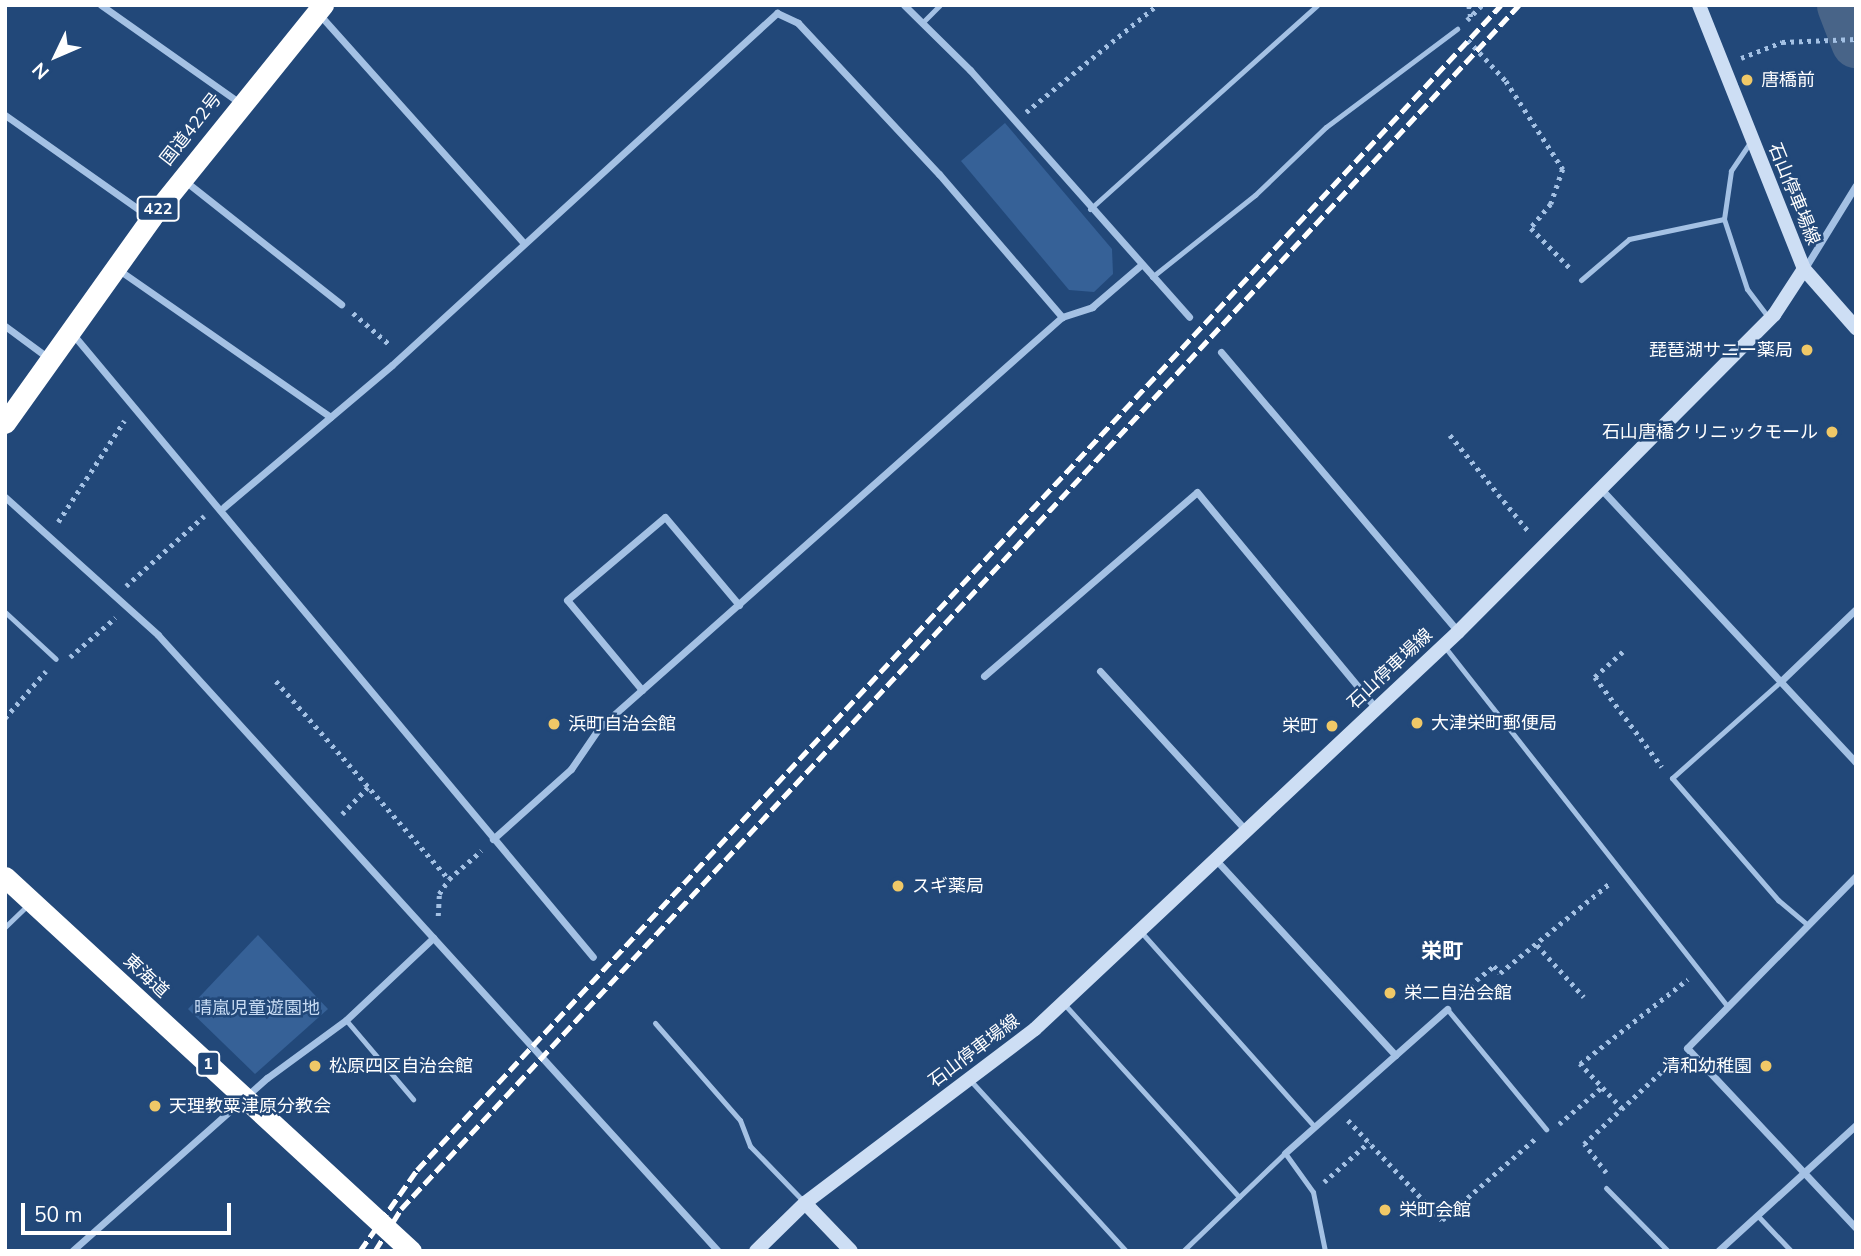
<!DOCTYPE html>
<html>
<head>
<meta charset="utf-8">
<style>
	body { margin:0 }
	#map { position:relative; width:1861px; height:1256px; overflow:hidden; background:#224879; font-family:"Nunito Sans","Noto Sans JP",sans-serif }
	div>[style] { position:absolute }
	.green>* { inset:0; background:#366197 }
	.river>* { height:51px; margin:-25.5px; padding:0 25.5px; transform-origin:25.5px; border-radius:25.5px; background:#486488 }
	.path>* { height:4.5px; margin-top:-2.25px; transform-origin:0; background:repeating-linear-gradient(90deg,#a4c1e4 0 3.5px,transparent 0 8.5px) }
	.lane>* { height:5px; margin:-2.5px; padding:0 2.5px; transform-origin:2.5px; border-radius:2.5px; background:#a4c1e4 }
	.street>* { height:7px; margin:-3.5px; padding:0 3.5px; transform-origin:3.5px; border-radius:3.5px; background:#a4c1e4 }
	.secondary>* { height:14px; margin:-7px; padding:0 7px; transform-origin:7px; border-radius:7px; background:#cddef4 }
	.highway>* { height:21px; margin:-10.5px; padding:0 10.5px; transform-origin:10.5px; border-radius:10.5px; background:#fff }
	.rail>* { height:5px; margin-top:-2.5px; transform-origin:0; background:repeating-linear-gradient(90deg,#fff 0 12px,transparent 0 17px) }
	.highway-bridge>* { height:21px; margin:-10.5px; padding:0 10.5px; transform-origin:10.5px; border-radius:10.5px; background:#fff }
	.dots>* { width:19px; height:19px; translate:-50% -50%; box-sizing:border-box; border:4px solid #224879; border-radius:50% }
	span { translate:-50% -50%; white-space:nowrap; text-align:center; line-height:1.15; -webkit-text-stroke:5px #224879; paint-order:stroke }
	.shield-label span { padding:2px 5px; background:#224879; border:2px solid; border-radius:5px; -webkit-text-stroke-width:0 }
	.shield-label { font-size:16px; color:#fff; font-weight:700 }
	.poi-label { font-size:18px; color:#fff }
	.left { translate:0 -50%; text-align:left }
	.right { translate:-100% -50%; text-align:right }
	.street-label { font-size:18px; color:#fff }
	.park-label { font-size:18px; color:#c7dbf4 }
	.quarter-label { font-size:21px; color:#fff; font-weight:700 }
	.frame { position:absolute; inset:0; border:7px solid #fff; pointer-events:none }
	.north { position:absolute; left:21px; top:21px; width:70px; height:70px; -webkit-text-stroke:5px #224879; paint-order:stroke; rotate:226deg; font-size:19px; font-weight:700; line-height:28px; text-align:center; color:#fff }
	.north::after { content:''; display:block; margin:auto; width:24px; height:32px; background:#fff; clip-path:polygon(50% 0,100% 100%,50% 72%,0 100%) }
	.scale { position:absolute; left:21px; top:1203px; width:210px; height:32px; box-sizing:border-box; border:4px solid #fff; border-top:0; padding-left:9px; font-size:21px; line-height:24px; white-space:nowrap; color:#fff; -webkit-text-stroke:5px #224879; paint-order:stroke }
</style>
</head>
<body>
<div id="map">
	<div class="green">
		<i style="clip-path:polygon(1005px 123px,1112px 249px,1113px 274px,1094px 292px,1069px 290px,961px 161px)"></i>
		<i style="clip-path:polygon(258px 935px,328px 1009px,255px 1074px,188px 1009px)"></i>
	</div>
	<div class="river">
		<i style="left:1842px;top:5px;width:40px;rotate:69deg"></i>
	</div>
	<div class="path">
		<i style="left:1469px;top:5px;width:12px;rotate:81deg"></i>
		<i style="left:1467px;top:20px;width:21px;rotate:-45deg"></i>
		<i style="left:1468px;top:40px;width:56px;rotate:47.2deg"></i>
		<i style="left:1506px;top:81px;width:105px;rotate:57.1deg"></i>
		<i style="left:1563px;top:169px;width:37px;rotate:109deg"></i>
		<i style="left:1551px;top:204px;width:31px;rotate:130deg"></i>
		<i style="left:1531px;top:228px;width:59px;rotate:45.7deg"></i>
		<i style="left:1741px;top:58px;width:44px;rotate:-21.3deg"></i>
		<i style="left:1782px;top:42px;width:74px;rotate:-2.3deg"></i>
		<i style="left:1026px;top:112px;width:169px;rotate:-39.2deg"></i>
		<i style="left:353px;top:313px;width:48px;rotate:40.7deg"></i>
		<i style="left:1450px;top:435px;width:125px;rotate:50.8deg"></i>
		<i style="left:58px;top:522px;width:121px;rotate:-56.8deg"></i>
		<i style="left:126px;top:586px;width:105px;rotate:-41.9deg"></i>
		<i style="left:1623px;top:652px;width:38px;rotate:138deg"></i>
		<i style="left:1595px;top:677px;width:112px;rotate:53.3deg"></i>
		<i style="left:70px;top:657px;width:60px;rotate:-40.9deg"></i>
		<i style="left:276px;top:681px;width:263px;rotate:48.9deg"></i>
		<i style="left:5px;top:718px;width:62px;rotate:-48.9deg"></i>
		<i style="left:342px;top:814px;width:37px;rotate:-46deg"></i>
		<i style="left:438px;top:916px;width:22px;rotate:-87deg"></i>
		<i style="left:439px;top:894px;width:18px;rotate:-56deg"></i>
		<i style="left:449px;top:879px;width:43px;rotate:-41.2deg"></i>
		<i style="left:1537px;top:945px;width:70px;rotate:47.9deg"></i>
		<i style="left:1456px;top:996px;width:48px;rotate:-38.3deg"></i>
		<i style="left:1494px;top:966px;width:9px;rotate:49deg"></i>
		<i style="left:1500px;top:973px;width:142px;rotate:-39.3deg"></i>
		<i style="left:1622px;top:1109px;width:62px;rotate:-133deg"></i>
		<i style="left:1580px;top:1064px;width:137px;rotate:-38.2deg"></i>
		<i style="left:1348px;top:1120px;width:137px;rotate:46.8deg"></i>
		<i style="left:1442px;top:1220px;width:123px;rotate:-41.1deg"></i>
		<i style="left:1559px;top:1124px;width:55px;rotate:-40.6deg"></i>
		<i style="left:1606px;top:1173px;width:36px;rotate:-127deg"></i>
		<i style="left:1584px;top:1144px;width:126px;rotate:-43.1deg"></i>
		<i style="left:1324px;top:1182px;width:60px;rotate:-41.6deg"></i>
	</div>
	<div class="lane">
		<i style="left:922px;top:23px;width:25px;rotate:-45deg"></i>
		<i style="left:1751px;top:141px;width:36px;rotate:124deg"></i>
		<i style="left:1731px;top:171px;width:49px;rotate:98.3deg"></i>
		<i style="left:1724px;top:219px;width:74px;rotate:71.8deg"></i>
		<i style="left:1747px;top:289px;width:38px;rotate:53deg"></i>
		<i style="left:1090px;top:209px;width:305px;rotate:-41.9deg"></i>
		<i style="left:1152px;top:277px;width:132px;rotate:-38.5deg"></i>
		<i style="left:1255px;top:195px;width:98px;rotate:-43.8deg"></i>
		<i style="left:1326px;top:127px;width:164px;rotate:-36.8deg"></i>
		<i style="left:1581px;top:280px;width:63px;rotate:-40.5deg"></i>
		<i style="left:1629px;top:239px;width:97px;rotate:-11.9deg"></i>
		<i style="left:5px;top:612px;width:69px;rotate:42.7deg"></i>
		<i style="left:1444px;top:646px;width:459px;rotate:51.8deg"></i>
		<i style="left:1781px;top:681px;width:146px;rotate:138.3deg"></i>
		<i style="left:1672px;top:778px;width:162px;rotate:49deg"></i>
		<i style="left:1778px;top:900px;width:38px;rotate:40deg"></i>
		<i style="left:5px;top:927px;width:32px;rotate:-44deg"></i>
		<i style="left:1142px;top:933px;width:259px;rotate:48.3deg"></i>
		<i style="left:1065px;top:1005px;width:259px;rotate:47.8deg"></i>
		<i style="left:1447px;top:1009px;width:156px;rotate:50.5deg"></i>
		<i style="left:346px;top:1020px;width:104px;rotate:49.7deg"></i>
		<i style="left:655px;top:1023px;width:129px;rotate:48.8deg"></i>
		<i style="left:740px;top:1120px;width:28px;rotate:69deg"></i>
		<i style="left:750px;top:1146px;width:78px;rotate:46deg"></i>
		<i style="left:970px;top:1080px;width:231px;rotate:47.6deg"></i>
		<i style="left:1606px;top:1188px;width:88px;rotate:45.5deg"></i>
		<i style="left:1757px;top:1215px;width:50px;rotate:46.6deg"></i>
		<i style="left:1183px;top:1251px;width:141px;rotate:-43.9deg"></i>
		<i style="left:1285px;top:1153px;width:48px;rotate:54.3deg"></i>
		<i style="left:1313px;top:1192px;width:60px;rotate:78.5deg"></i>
	</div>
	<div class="street">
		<i style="left:101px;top:5px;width:170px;rotate:35.2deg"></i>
		<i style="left:904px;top:5px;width:93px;rotate:44.6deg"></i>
		<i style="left:970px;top:70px;width:330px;rotate:48.4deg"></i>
		<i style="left:319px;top:14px;width:307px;rotate:48.2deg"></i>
		<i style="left:5px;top:115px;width:175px;rotate:35.2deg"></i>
		<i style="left:185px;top:181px;width:199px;rotate:38.3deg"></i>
		<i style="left:116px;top:268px;width:261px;rotate:34.8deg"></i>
		<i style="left:1805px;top:268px;width:97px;rotate:-58.4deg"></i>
		<i style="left:1062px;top:317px;width:32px;rotate:-18deg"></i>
		<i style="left:1092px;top:307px;width:65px;rotate:-40.6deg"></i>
		<i style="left:5px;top:326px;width:52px;rotate:36.4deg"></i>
		<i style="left:71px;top:332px;width:814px;rotate:50.13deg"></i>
		<i style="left:1221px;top:352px;width:366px;rotate:49.7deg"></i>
		<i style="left:1601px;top:489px;width:374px;rotate:47deg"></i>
		<i style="left:5px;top:497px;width:206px;rotate:42deg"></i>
		<i style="left:158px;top:635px;width:832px;rotate:47.73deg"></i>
		<i style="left:224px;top:507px;width:220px;rotate:-40.2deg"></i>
		<i style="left:392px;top:365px;width:522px;rotate:-42.44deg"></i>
		<i style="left:777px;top:13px;width:23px;rotate:25deg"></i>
		<i style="left:798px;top:23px;width:207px;rotate:47deg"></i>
		<i style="left:939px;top:174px;width:189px;rotate:49.3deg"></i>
		<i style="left:1062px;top:317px;width:619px;rotate:138.4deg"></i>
		<i style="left:599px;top:728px;width:50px;rotate:124.3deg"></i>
		<i style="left:571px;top:769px;width:105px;rotate:138.1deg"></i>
		<i style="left:1100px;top:671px;width:214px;rotate:47.5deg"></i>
		<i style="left:984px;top:676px;width:281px;rotate:-40.8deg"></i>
		<i style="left:1197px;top:492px;width:281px;rotate:50.4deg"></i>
		<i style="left:1781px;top:681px;width:104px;rotate:-43.8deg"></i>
		<i style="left:642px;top:690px;width:117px;rotate:-129.8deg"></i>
		<i style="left:567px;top:600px;width:128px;rotate:-40.3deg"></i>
		<i style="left:665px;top:517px;width:115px;rotate:49.9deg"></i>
		<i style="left:1216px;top:860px;width:265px;rotate:47.4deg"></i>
		<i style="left:1856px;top:876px;width:241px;rotate:134.5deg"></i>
		<i style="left:1687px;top:1048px;width:247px;rotate:46.8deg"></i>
		<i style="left:1285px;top:1153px;width:217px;rotate:-41.6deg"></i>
		<i style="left:72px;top:1251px;width:261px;rotate:-41.6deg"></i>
		<i style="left:267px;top:1078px;width:98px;rotate:-36.3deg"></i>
		<i style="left:346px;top:1020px;width:120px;rotate:-43.3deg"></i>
		<i style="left:1718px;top:1251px;width:187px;rotate:-42.4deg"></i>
	</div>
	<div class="secondary">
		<i style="left:1699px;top:5px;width:284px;rotate:68.3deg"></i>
		<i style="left:1804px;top:269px;width:79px;rotate:48.6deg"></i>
		<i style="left:805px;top:1203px;width:66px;rotate:46.2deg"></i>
		<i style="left:756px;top:1251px;width:69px;rotate:-44.4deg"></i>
		<i style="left:805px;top:1203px;width:288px;rotate:-37.1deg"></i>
		<i style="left:1035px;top:1029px;width:580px;rotate:-43.18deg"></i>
		<i style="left:1458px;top:632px;width:448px;rotate:-45.1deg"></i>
		<i style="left:1774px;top:315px;width:55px;rotate:-56.9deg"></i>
	</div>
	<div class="highway">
		<i style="left:5px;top:423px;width:252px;rotate:-54.5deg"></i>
		<i style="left:151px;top:218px;width:274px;rotate:-51.1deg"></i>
	</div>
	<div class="rail">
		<i style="left:360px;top:1251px;width:99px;rotate:-54.9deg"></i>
		<i style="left:417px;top:1170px;width:1591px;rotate:-47.06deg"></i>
		<i style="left:375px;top:1251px;width:49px;rotate:-58.2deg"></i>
		<i style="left:401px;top:1209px;width:1643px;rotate:-47.12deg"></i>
	</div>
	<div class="highway-bridge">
		<i style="left:5px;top:877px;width:552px;rotate:42.65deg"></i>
	</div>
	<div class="dots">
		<i style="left:1747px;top:80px;background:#f0c867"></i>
		<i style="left:1807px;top:350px;background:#f0c867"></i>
		<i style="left:1832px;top:432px;background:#f0c867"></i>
		<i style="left:1417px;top:723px;background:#f0c867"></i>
		<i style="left:554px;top:724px;background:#f0c867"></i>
		<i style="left:1332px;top:726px;background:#f0c867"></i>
		<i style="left:898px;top:886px;background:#f0c867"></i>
		<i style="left:1390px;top:993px;background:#f0c867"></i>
		<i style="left:315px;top:1066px;background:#f0c867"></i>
		<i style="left:1766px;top:1066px;background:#f0c867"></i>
		<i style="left:155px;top:1106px;background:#f0c867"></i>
		<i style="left:1385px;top:1210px;background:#f0c867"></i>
	</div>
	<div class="shield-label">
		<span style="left:158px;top:209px">422</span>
		<span style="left:208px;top:1064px">1</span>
	</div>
	<div class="poi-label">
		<span class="left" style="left:1761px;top:80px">唐橋前</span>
		<span class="right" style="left:1793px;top:350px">琵琶湖サニー薬局</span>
		<span class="right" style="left:1818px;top:432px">石山唐橋クリニックモール</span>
		<span class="left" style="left:1431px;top:723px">大津栄町郵便局</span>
		<span class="left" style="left:568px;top:724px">浜町自治会館</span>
		<span class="right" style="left:1318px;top:726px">栄町</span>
		<span class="left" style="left:912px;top:886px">スギ薬局</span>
		<span class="left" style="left:1404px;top:993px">栄二自治会館</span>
		<span class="left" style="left:329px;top:1066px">松原四区自治会館</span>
		<span class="right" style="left:1752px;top:1066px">清和幼稚園</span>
		<span class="left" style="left:169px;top:1106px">天理教粟津原分教会</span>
		<span class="left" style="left:1399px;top:1210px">栄町会館</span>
	</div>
	<div class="street-label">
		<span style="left:191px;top:129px;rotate:-52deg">国道422号</span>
		<span style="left:1794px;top:194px;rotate:68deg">石山停車場線</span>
		<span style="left:1390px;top:669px;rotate:-43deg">石山停車場線</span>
		<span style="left:146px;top:976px;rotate:43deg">東海道</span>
		<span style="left:974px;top:1051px;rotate:-37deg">石山停車場線</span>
	</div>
	<div class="park-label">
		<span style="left:257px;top:1008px">晴嵐児童遊園地</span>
	</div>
	<div class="quarter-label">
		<span style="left:1442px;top:951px">栄町</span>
	</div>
	<div class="frame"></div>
	<div class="north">N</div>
	<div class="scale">50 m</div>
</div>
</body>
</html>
